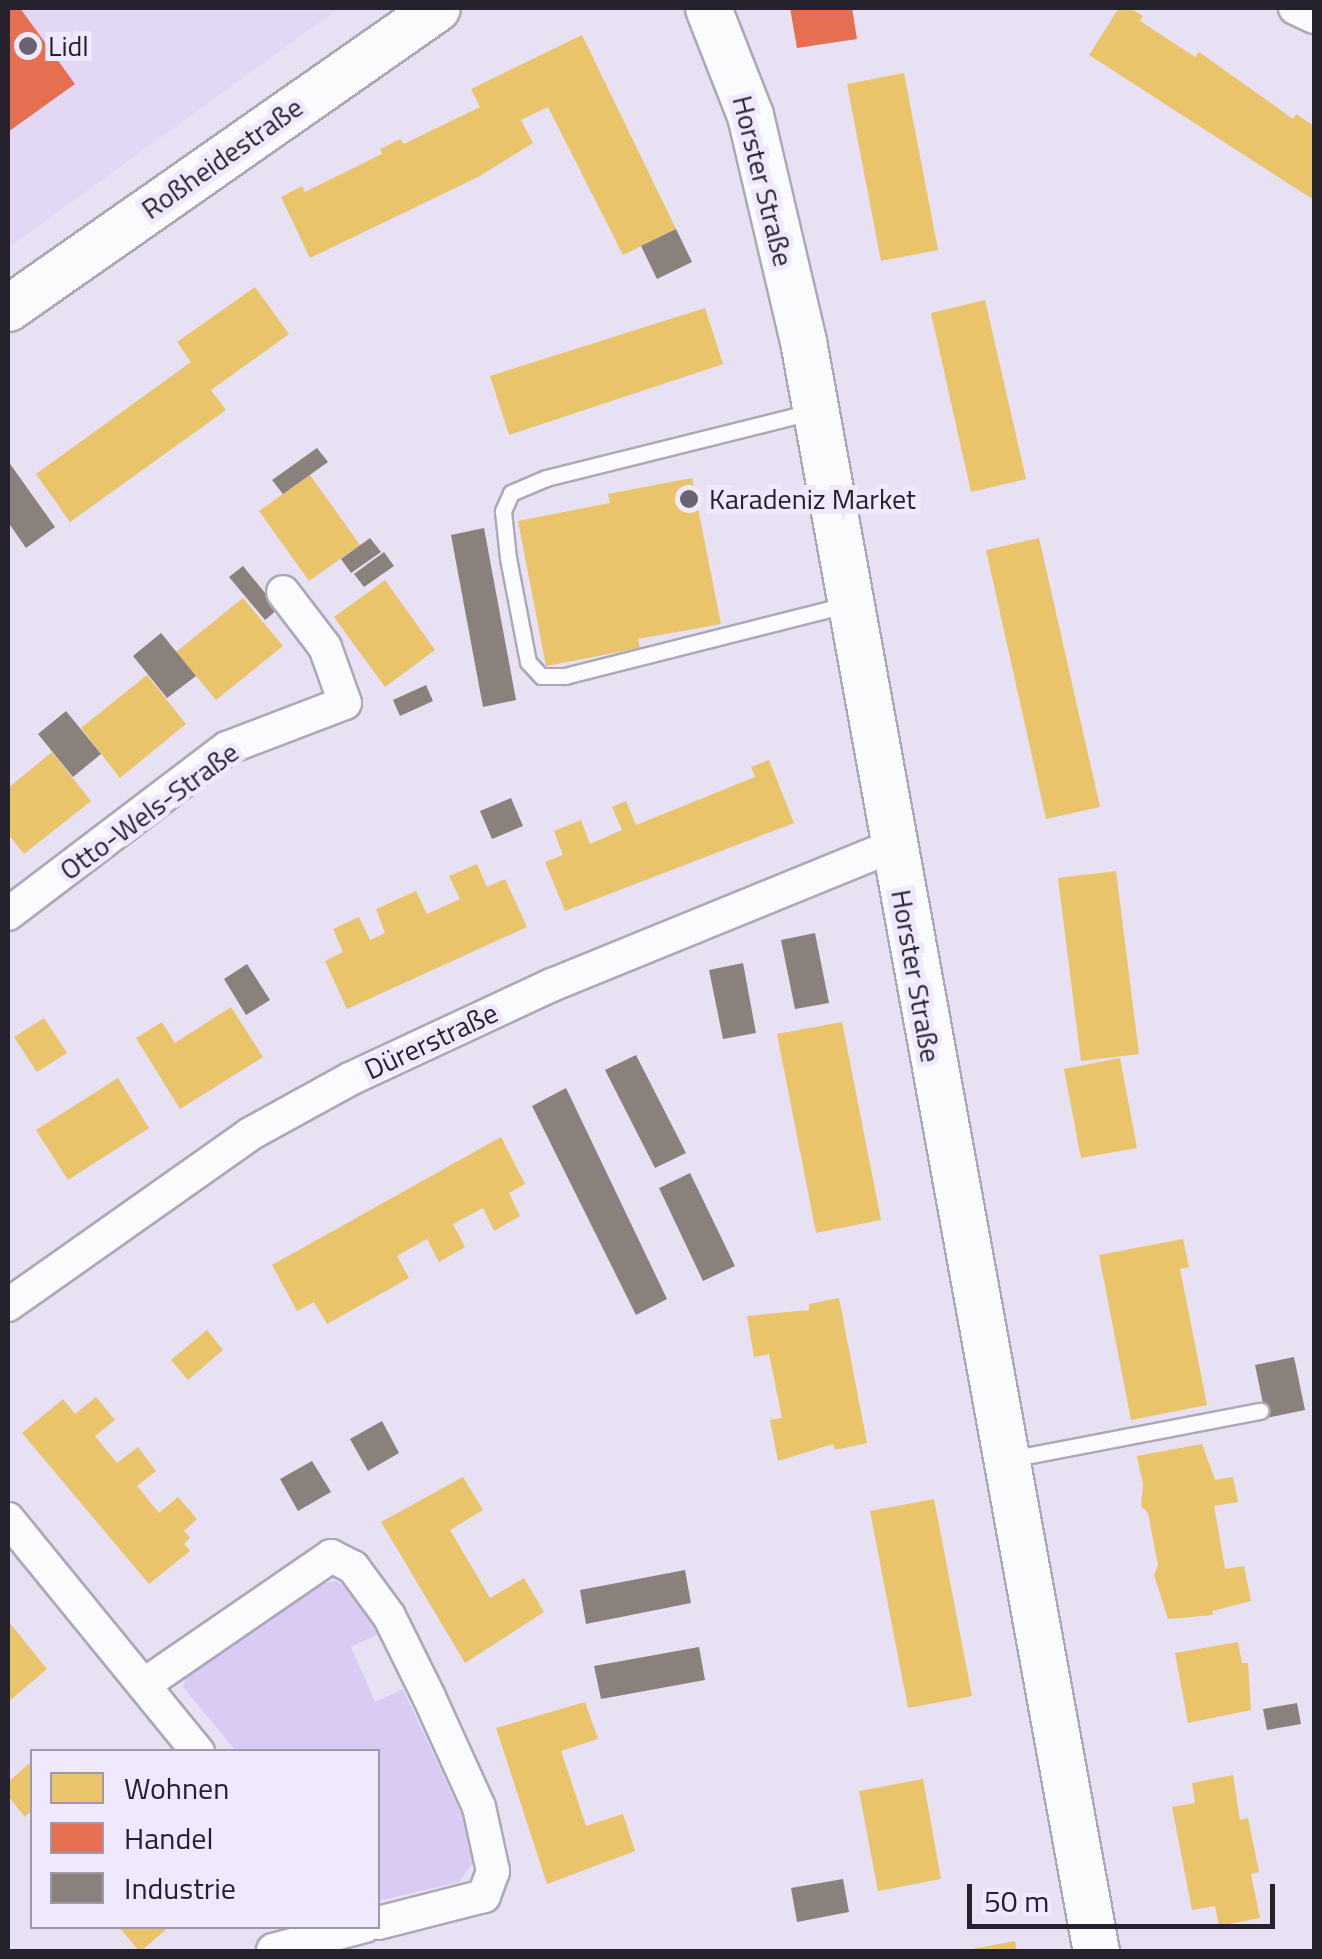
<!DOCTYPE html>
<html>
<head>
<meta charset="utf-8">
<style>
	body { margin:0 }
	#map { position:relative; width:1322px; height:1959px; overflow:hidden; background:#e7e1f3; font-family:"Titillium Web",sans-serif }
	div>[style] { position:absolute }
	.built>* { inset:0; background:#e2d8f6 }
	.green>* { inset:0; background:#d9cbf4 }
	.homes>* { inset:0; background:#e9c46a }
	.shops>* { inset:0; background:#e76f51 }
	.industry>* { inset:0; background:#8a817c }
	.roads { filter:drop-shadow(2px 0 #ada8b6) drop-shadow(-2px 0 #ada8b6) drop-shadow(0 2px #ada8b6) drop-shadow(0 -2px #ada8b6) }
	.lane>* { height:15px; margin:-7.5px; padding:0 7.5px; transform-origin:7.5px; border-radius:7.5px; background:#fbfafd }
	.street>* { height:32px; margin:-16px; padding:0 16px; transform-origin:16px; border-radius:16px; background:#fbfafd }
	.secondary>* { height:45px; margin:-22.5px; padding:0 22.5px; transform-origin:22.5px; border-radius:22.5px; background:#fbfafd }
	.dots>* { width:28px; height:28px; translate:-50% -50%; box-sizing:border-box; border:5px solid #f0e9fd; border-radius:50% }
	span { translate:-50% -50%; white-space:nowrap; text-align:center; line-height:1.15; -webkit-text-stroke:10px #f0e9fd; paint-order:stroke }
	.poi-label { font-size:28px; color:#25212d }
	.left { translate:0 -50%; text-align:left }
	.street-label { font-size:28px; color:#25212d }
	.frame { position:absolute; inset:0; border:10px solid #25212d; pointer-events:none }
	.legend { position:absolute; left:30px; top:1749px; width:350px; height:180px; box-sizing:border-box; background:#f0e9fd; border:2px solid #9f99aa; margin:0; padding:12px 18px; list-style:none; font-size:30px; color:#25212d }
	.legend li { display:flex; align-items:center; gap:20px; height:50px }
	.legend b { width:50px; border:2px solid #9f99aa }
	.scale { position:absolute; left:967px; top:1884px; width:308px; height:45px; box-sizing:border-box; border:5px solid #25212d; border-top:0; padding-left:12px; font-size:30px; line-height:35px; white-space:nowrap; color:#25212d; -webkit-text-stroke:8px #f0e9fd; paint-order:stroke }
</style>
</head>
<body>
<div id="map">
	<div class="built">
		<i style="clip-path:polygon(8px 8px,339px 8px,8px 248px)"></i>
	</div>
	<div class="green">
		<i style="clip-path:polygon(336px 1581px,350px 1590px,378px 1634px,351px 1647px,375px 1702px,403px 1689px,464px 1820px,473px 1863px,459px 1882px,378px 1901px,378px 1752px,236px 1751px,183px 1687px,187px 1675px,325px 1583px)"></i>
	</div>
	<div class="homes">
		<i style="clip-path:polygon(1119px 8px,1129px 8px,1143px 16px,1140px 21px,1195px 57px,1199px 52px,1293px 119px,1296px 114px,1314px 126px,1314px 200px,1089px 55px)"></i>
		<i style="clip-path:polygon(582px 35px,676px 229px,623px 255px,548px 107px,521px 120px,533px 143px,478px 177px,310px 258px,281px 197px,302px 186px,305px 192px,382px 154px,380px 149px,400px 139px,404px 144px,480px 107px,471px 89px)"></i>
		<i style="clip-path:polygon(904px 73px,938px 250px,881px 261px,847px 84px)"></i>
		<i style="clip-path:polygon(255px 287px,289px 334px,211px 390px,226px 410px,70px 522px,36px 474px,191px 362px,177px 342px)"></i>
		<i style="clip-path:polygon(985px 300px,1026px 479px,971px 492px,931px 313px)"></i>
		<i style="clip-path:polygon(705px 308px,723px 364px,509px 435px,490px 376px)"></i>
		<i style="clip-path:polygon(310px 475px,360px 545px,309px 581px,259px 511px)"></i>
		<i style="clip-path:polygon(692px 478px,721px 624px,638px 639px,640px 648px,546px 666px,518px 521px,610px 503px,608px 494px)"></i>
		<i style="clip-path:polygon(1039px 538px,1100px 807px,1046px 819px,986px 550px)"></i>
		<i style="clip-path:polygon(385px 580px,435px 650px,385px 687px,334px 617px)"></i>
		<i style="clip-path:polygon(243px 598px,283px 646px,216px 700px,176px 652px)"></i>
		<i style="clip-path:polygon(147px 675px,186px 724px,120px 778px,81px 728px)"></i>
		<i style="clip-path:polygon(52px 752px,91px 801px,24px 854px,8px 834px,8px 788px)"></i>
		<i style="clip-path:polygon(769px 760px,794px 823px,565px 911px,545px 862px,563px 855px,554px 831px,581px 820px,590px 844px,622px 830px,612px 807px,626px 801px,636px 825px,755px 777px,751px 767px)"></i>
		<i style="clip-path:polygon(477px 864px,487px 887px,505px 879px,527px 927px,347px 1009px,325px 961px,343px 952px,333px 929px,359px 917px,370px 940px,385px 933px,376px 909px,416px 891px,427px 914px,460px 899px,449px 876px)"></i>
		<i style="clip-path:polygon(1116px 871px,1139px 1054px,1081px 1061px,1058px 878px)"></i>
		<i style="clip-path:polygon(231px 1007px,263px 1057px,180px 1109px,136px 1038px,162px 1022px,175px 1043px)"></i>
		<i style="clip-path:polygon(44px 1018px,67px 1053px,37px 1072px,14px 1037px)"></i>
		<i style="clip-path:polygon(842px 1022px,881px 1220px,816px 1233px,777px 1034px)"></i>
		<i style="clip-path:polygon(1120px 1058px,1137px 1148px,1081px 1158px,1064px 1069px)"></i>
		<i style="clip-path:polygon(118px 1078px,149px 1128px,68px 1180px,36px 1130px)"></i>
		<i style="clip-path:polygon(501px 1137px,525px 1184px,509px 1193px,520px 1216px,494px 1231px,483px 1208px,453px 1224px,465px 1247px,439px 1262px,427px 1239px,397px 1256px,409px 1278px,327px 1324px,314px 1302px,297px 1311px,272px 1265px)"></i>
		<i style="clip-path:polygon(1183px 1239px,1189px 1267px,1180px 1269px,1207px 1405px,1131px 1420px,1099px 1255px)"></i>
		<i style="clip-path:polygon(839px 1298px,867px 1443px,835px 1450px,833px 1444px,778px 1461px,770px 1420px,782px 1418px,769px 1354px,754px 1357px,747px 1316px,809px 1310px,809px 1304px)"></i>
		<i style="clip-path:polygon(207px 1330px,223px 1350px,188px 1380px,171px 1360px)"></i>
		<i style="clip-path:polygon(96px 1397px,115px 1420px,95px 1436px,117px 1463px,138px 1447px,156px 1471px,137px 1486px,159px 1513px,178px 1497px,197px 1519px,184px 1531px,190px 1538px,184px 1544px,190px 1551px,149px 1584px,22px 1433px,63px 1399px,75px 1414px)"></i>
		<i style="clip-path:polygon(1202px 1444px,1215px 1480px,1233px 1477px,1238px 1502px,1214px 1506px,1225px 1569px,1244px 1566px,1251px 1601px,1212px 1611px,1213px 1615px,1168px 1619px,1154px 1575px,1158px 1565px,1148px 1513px,1141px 1506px,1143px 1484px,1137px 1456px)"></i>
		<i style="clip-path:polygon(463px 1477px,483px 1510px,450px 1530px,490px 1598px,524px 1578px,544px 1612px,465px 1663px,381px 1522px)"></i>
		<i style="clip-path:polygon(934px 1499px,972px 1696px,908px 1708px,870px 1511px)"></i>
		<i style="clip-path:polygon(8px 1621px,47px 1669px,8px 1702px)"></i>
		<i style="clip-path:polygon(1238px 1642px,1242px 1663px,1248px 1663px,1251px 1710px,1188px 1723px,1175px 1653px)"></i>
		<i style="clip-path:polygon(585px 1702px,598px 1739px,561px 1751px,586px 1826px,623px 1814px,635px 1851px,547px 1884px,496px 1728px)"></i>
		<i style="clip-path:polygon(32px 1761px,32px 1810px,25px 1817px,8px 1796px,8px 1782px)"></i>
		<i style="clip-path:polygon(1233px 1775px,1240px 1820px,1248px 1818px,1259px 1872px,1251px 1874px,1260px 1918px,1219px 1926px,1215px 1906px,1192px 1910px,1172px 1807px,1195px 1803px,1192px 1783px)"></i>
		<i style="clip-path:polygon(923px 1779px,941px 1879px,878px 1891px,859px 1791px)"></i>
		<i style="clip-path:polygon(118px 1926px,170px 1926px,140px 1952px)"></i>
		<i style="clip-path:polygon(1015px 1941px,1017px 1952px,967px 1952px,967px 1950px)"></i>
	</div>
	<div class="shops">
		<i style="clip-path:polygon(8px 8px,20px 8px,75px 84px,8px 132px)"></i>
		<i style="clip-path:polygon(790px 8px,852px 8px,857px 39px,797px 48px)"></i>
	</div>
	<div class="industry">
		<i style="clip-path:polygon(676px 229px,692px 262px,657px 279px,641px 246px)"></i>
		<i style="clip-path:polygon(317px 448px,328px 462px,283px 494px,272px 480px)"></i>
		<i style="clip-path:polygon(8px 461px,55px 527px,26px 548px,8px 522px)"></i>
		<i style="clip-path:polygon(484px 528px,516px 700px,483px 707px,451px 535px)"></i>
		<i style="clip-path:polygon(370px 538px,381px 552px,351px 573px,341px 559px)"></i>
		<i style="clip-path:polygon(384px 552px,394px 566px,364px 587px,354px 574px)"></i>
		<i style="clip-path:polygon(243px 566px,278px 609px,265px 620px,229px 577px)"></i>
		<i style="clip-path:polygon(161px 633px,196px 676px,167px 698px,133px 656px)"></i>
		<i style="clip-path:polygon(426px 685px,433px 701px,400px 716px,393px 700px)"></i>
		<i style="clip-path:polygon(66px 711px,101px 754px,73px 777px,38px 734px)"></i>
		<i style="clip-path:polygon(511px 798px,523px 826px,492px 839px,480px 811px)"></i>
		<i style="clip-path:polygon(815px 933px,829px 1003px,795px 1009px,781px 940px)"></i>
		<i style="clip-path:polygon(743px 963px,756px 1033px,723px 1039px,709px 970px)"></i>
		<i style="clip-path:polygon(247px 964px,270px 1000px,246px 1015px,224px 979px)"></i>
		<i style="clip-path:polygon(636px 1055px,686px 1153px,655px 1168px,605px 1070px)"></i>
		<i style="clip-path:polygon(566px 1088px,667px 1299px,636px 1315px,532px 1106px)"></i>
		<i style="clip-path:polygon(690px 1173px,735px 1266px,703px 1281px,659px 1188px)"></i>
		<i style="clip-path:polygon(1294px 1357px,1305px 1410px,1266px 1418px,1255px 1365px)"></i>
		<i style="clip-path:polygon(382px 1421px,399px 1453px,368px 1471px,350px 1439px)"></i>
		<i style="clip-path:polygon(312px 1461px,331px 1492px,298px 1511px,280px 1479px)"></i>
		<i style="clip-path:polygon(685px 1570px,691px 1603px,586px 1624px,580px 1590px)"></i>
		<i style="clip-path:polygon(699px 1647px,705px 1680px,601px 1699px,594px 1666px)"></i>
		<i style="clip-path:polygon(1297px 1703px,1301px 1724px,1267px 1730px,1263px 1709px)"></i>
		<i style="clip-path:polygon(843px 1879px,849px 1912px,797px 1922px,791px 1888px)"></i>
	</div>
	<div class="roads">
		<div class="lane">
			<i style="left:811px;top:412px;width:273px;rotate:166deg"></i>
			<i style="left:546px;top:478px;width:38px;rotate:157deg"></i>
			<i style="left:511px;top:493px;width:20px;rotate:114deg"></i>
			<i style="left:503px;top:511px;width:47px;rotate:83.9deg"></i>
			<i style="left:508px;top:558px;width:106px;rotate:79.1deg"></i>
			<i style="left:528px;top:662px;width:19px;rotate:47deg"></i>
			<i style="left:541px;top:676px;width:24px"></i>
			<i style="left:565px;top:676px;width:290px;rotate:-14.2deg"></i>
			<i style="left:1010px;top:1459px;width:255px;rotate:-10.9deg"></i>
		</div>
		<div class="street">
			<i style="left:1295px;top:8px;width:21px;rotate:25deg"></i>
			<i style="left:8px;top:914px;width:275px;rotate:-37.2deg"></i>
			<i style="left:227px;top:748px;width:126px;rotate:-20.9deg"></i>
			<i style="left:345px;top:703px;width:59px;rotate:-109.7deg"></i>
			<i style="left:325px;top:647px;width:69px;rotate:-127.4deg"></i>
			<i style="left:8px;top:1305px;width:296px;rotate:-35.2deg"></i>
			<i style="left:250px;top:1134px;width:114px;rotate:-28.8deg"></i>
			<i style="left:350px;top:1079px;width:223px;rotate:-25deg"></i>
			<i style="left:552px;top:985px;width:367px;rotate:-22.2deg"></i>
			<i style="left:8px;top:1519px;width:301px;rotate:50.8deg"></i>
			<i style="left:145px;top:1684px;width:226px;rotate:-34.5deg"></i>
			<i style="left:331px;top:1556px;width:25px;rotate:27deg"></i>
			<i style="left:353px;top:1567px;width:61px;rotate:53.7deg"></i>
			<i style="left:389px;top:1616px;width:90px;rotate:63.7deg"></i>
			<i style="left:429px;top:1697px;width:121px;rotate:65.6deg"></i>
			<i style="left:479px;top:1807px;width:66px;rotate:77.7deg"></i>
			<i style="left:493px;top:1871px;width:27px;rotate:110deg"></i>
			<i style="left:484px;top:1896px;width:109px;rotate:165.7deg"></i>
			<i style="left:273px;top:1950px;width:95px;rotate:-14.6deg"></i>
		</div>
		<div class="secondary">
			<i style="left:708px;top:8px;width:115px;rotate:68.6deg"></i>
			<i style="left:750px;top:115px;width:232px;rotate:76.8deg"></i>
			<i style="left:803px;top:341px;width:1637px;rotate:79.69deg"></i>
			<i style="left:8px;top:308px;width:523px;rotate:-34.97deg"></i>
		</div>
	</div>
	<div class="dots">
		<i style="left:28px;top:46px;background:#696472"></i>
		<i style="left:689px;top:499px;background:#696472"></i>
	</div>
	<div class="poi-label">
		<span class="left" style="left:48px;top:46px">Lidl</span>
		<span class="left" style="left:709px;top:499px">Karadeniz Market</span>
	</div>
	<div class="street-label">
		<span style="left:222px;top:158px;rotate:-35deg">Roßheidestraße</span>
		<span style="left:763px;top:181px;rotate:76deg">Horster Straße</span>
		<span style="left:149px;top:811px;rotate:-36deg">Otto-Wels-Straße</span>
		<span style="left:916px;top:976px;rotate:80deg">Horster Straße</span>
		<span style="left:431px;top:1041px;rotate:-25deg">Dürerstraße</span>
	</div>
	<div class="frame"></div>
	<ul class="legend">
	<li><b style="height:28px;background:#e9c46a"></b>Wohnen</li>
	<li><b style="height:28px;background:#e76f51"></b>Handel</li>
	<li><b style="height:28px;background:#8a817c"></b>Industrie</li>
	</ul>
	<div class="scale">50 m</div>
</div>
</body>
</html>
